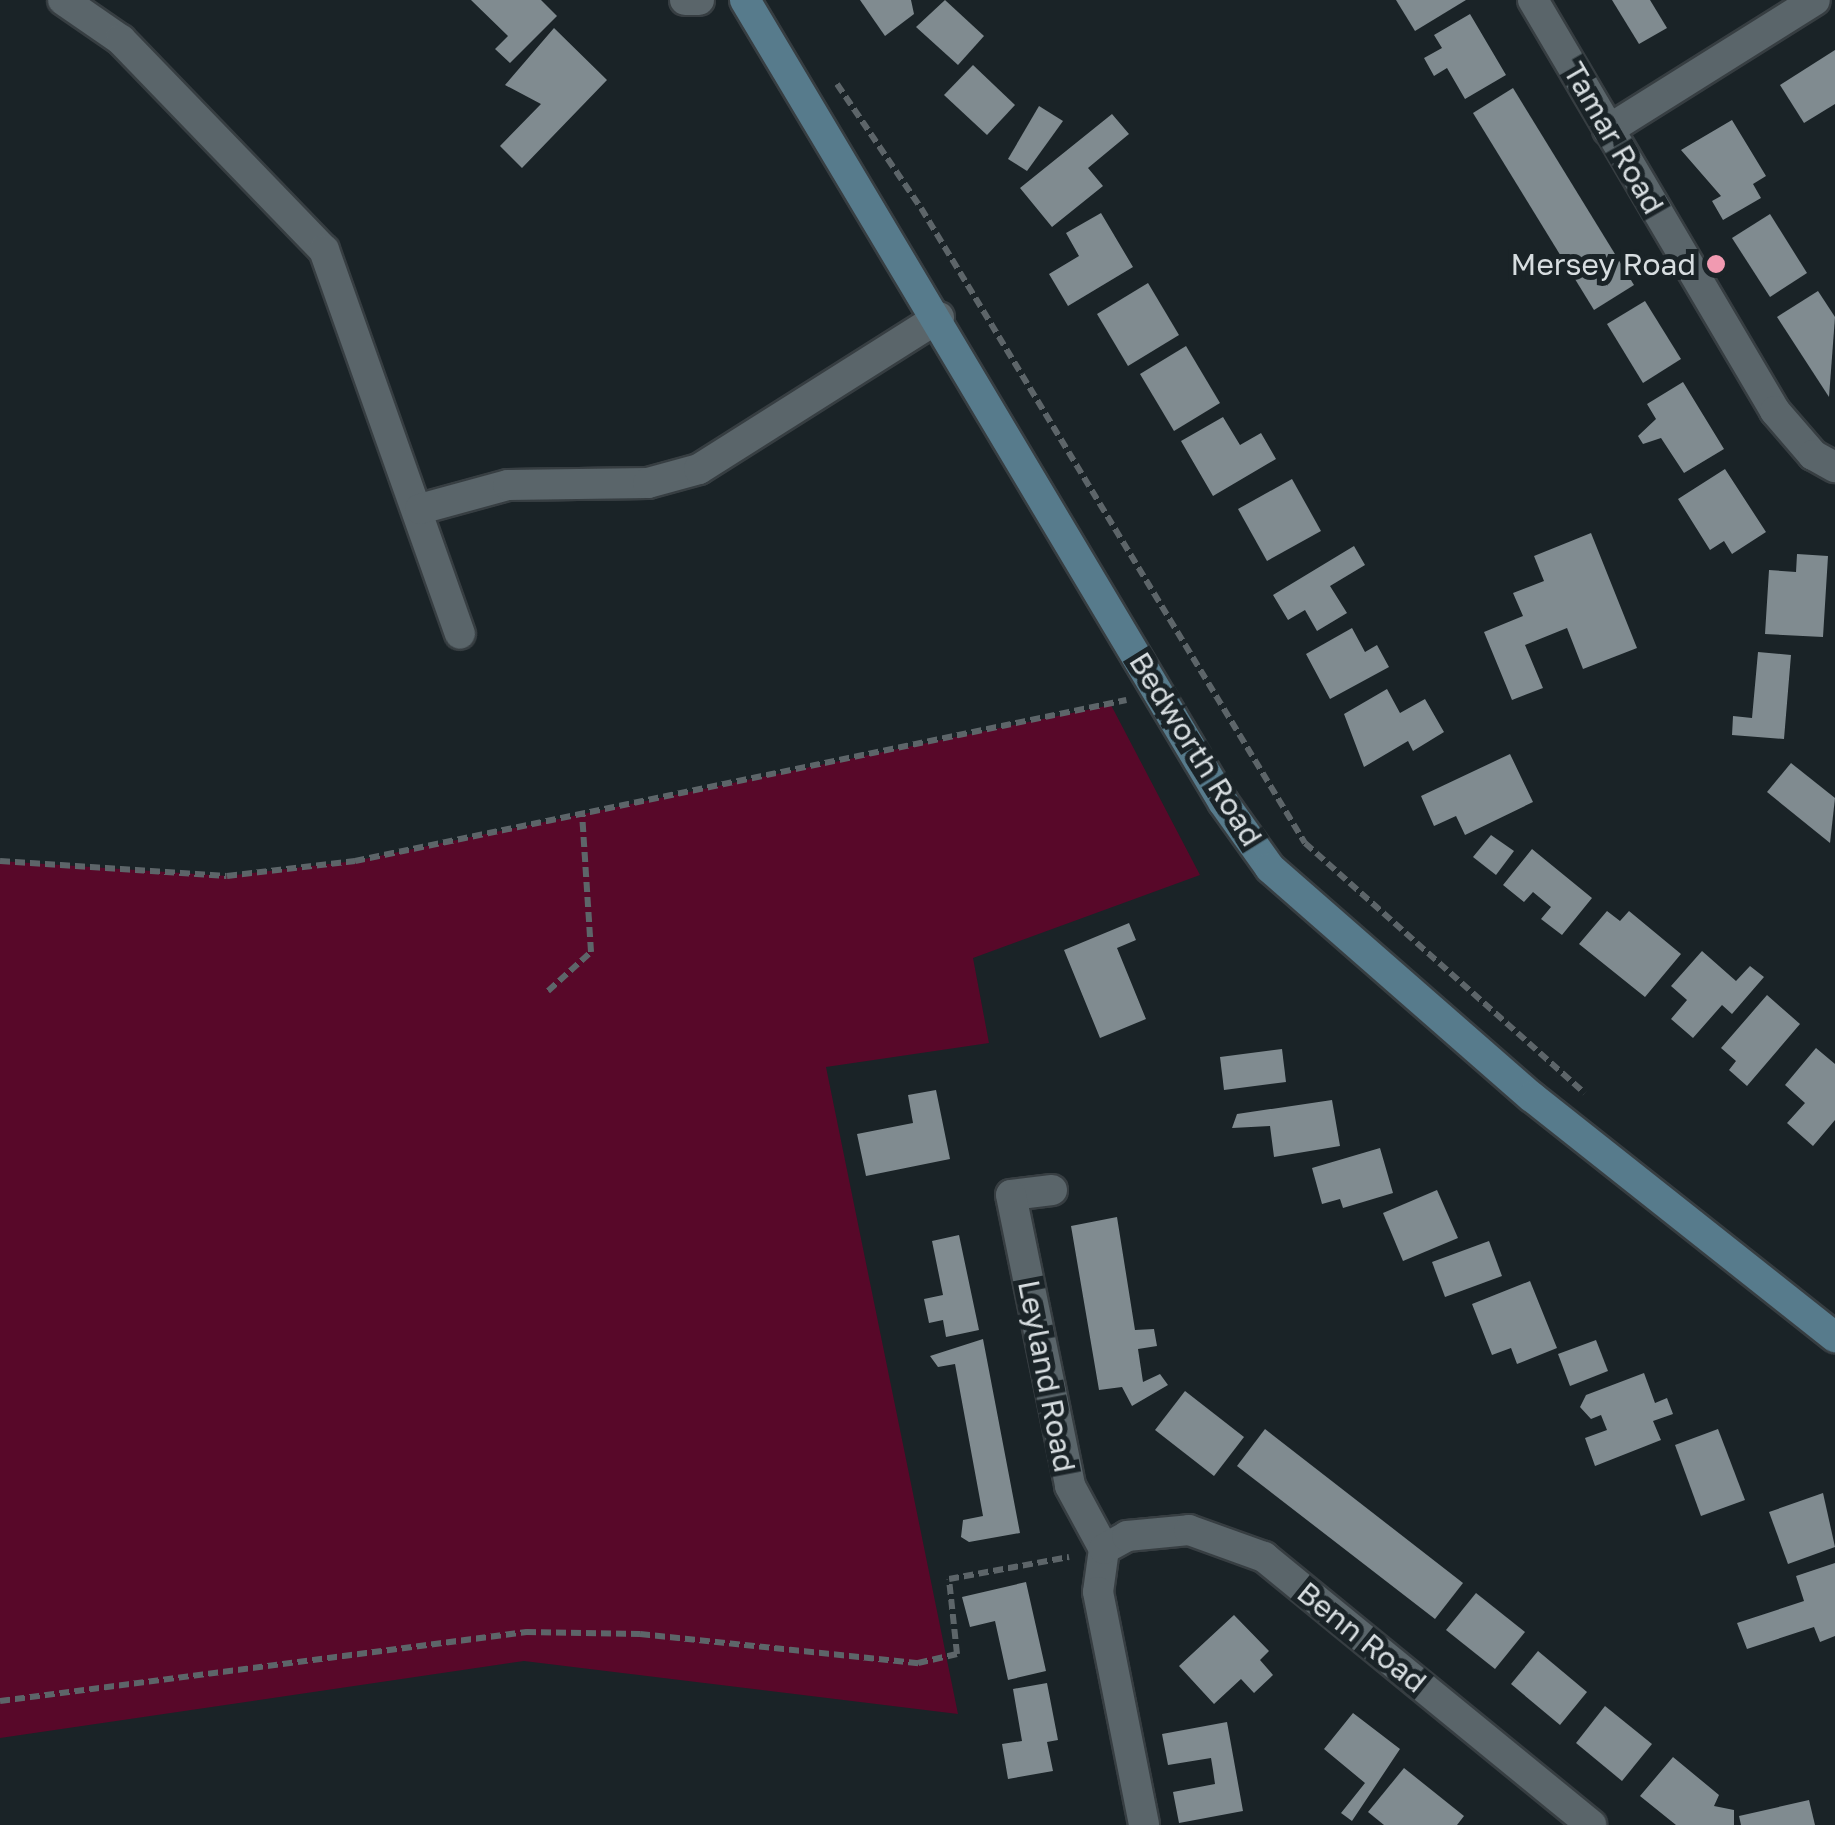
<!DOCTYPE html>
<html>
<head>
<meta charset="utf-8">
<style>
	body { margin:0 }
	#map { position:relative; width:1835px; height:1825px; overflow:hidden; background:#1a2327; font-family:"Golos Text",sans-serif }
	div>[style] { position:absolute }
	.green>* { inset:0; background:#580829 }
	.building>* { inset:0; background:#808b90 }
	.path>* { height:6px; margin-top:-3px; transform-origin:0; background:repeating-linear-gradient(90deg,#5d6569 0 10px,transparent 0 15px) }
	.roads { filter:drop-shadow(2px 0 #373e42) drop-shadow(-2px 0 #373e42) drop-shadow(0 2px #373e42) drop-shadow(0 -2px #373e42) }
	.street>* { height:30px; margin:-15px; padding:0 15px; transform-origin:15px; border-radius:15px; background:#5a656a }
	.secondary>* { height:30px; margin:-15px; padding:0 15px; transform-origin:15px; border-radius:15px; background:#577b8c }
	.dots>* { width:28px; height:28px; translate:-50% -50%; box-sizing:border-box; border:5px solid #1a2327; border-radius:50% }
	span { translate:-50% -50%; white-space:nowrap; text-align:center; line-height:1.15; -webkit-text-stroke:10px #1a2327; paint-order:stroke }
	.street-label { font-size:30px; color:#d7dde0 }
	.poi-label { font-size:30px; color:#d7dde0 }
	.right { translate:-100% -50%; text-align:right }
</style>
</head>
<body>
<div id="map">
	<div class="green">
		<i style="clip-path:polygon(1111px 705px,1200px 875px,973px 958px,989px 1043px,826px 1067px,958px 1714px,524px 1661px,0 1738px,0 861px,227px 876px,355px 861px)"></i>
	</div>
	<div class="building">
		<i style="clip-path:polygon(471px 0,541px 0,557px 16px,510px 63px,495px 49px,508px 36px)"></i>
		<i style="clip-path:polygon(860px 0,911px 0,914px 14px,885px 36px)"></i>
		<i style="clip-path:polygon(945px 0,984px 36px,958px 65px,916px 27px)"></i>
		<i style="clip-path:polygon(1396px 0,1466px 0,1415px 31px)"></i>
		<i style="clip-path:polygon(1612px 0,1650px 0,1667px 28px,1639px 44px)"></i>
		<i style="clip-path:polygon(1470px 14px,1506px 75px,1465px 99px,1447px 68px,1434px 76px,1424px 58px,1442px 48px,1434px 35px)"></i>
		<i style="clip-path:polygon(554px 28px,607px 80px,522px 168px,500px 146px,541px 104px,505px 85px)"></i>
		<i style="clip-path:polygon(1835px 50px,1835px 104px,1804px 123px,1780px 85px)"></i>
		<i style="clip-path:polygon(973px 65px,1015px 105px,987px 135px,944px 95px)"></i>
		<i style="clip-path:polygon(1513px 88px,1634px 285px,1594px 310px,1473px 113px)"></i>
		<i style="clip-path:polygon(1039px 106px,1063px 121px,1027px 171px,1008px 159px)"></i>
		<i style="clip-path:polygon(1112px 114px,1129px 134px,1088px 168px,1103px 186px,1052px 227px,1020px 188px)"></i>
		<i style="clip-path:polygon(1732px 120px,1766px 176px,1753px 184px,1761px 198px,1723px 220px,1712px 201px,1721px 196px,1681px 150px)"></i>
		<i style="clip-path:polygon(1101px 213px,1133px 267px,1068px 306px,1049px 274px,1079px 256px,1066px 233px)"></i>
		<i style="clip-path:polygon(1770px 214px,1807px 273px,1770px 297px,1732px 238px)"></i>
		<i style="clip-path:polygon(1148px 283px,1179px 335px,1128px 366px,1097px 314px)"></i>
		<i style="clip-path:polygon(1818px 291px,1835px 317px,1829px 397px,1777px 317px)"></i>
		<i style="clip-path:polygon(1645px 301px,1681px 359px,1643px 383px,1607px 324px)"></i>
		<i style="clip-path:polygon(1186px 346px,1220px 403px,1174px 431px,1140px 374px)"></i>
		<i style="clip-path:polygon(1683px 382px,1724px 449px,1684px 473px,1661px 438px,1643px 444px,1638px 436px,1656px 419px,1647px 404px)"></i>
		<i style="clip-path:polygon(1223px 417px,1240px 445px,1261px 433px,1276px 459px,1213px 496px,1181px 441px)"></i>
		<i style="clip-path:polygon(1725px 469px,1766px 532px,1732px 554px,1724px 541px,1710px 550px,1678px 499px)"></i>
		<i style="clip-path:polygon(1292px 479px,1321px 531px,1267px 561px,1238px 509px)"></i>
		<i style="clip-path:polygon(1591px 533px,1637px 648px,1583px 669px,1567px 628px,1525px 645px,1543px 688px,1512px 700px,1484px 632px,1523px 616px,1513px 593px,1544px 581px,1534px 556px)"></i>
		<i style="clip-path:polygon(1354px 546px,1365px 565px,1330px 586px,1347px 613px,1317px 631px,1305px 610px,1288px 620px,1273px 595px)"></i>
		<i style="clip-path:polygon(1797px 554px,1828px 556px,1823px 637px,1765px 634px,1769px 570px,1796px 572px)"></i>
		<i style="clip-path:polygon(1352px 628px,1365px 652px,1377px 645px,1389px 667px,1330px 699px,1306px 654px)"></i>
		<i style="clip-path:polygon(1758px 652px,1791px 655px,1784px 739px,1732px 735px,1733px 716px,1752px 718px)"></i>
		<i style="clip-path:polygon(1387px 689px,1400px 713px,1425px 699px,1444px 732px,1413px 751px,1408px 741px,1364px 767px,1344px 714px)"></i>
		<i style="clip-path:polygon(1510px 754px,1533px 802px,1465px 835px,1456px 816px,1434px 826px,1421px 796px)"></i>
		<i style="clip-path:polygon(1791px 763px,1835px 798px,1830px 843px,1767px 792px)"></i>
		<i style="clip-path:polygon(1491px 835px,1514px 851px,1496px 875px,1473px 857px)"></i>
		<i style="clip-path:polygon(1532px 849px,1592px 898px,1562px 935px,1541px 919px,1551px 907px,1533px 892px,1524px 902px,1503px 885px)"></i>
		<i style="clip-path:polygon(1607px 911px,1620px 921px,1629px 911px,1681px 954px,1645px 997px,1579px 944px)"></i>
		<i style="clip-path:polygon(1129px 923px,1136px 940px,1117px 948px,1146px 1019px,1100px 1038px,1064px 950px)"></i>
		<i style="clip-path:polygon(1702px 951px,1736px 981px,1750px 966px,1764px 977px,1732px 1014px,1722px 1005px,1693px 1038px,1671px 1019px,1687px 1000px,1671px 986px)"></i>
		<i style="clip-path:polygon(1767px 995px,1800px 1024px,1747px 1086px,1729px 1070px,1736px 1061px,1721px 1048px)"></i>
		<i style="clip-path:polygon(1816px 1048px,1835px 1064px,1835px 1120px,1813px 1146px,1787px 1123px,1805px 1103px,1785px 1085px)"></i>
		<i style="clip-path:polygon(1282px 1049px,1286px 1082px,1224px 1090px,1220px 1057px)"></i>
		<i style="clip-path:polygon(936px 1090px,950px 1159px,866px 1176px,857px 1134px,913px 1123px,908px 1095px)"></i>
		<i style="clip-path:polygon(1332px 1100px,1340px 1146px,1274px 1157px,1270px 1126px,1232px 1128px,1237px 1114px)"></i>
		<i style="clip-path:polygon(1380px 1148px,1393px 1193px,1343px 1208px,1340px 1199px,1322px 1204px,1312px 1168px)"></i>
		<i style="clip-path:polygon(1437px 1190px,1458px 1238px,1403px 1261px,1383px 1213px)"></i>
		<i style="clip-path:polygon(1117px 1217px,1135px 1330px,1154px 1329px,1157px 1346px,1138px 1349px,1143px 1382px,1160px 1374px,1168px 1385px,1132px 1406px,1122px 1387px,1099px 1390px,1071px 1226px)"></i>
		<i style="clip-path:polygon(959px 1235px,979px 1330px,946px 1337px,943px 1320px,929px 1323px,924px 1299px,943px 1295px,932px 1241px)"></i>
		<i style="clip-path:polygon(1489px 1241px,1502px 1276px,1445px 1297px,1432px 1262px)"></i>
		<i style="clip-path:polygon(1530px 1281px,1557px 1348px,1517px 1364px,1511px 1348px,1492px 1355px,1472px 1304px)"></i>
		<i style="clip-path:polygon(983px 1339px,1020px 1533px,969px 1542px,961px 1537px,963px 1520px,983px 1516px,955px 1364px,938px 1367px,930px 1356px)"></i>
		<i style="clip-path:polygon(1596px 1340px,1608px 1371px,1570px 1386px,1558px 1354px)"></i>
		<i style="clip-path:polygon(1644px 1373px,1655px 1403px,1667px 1398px,1673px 1414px,1653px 1421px,1661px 1440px,1595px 1466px,1585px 1438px,1607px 1430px,1601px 1415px,1591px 1419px,1580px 1407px,1586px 1395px)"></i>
		<i style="clip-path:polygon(1185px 1391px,1244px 1437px,1214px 1476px,1155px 1430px)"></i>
		<i style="clip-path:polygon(1265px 1429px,1463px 1583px,1435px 1619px,1237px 1466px)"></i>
		<i style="clip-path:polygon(1718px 1429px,1745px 1500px,1701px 1516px,1675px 1445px)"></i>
		<i style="clip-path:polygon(1823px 1493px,1835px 1547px,1788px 1564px,1769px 1512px)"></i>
		<i style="clip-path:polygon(1835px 1563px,1835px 1636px,1820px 1642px,1814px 1627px,1747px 1649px,1737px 1623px,1804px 1601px,1796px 1576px)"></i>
		<i style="clip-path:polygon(1026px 1582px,1046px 1671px,1008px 1680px,995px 1621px,970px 1627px,962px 1597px)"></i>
		<i style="clip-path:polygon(1476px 1593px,1525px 1632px,1495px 1669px,1446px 1630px)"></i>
		<i style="clip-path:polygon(1234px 1615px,1269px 1651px,1260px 1660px,1273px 1675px,1254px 1693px,1241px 1679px,1214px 1704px,1179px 1666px)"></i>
		<i style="clip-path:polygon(1538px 1651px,1587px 1692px,1560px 1725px,1511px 1684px)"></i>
		<i style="clip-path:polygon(1047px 1683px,1058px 1740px,1047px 1742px,1053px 1771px,1008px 1779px,1002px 1744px,1022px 1741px,1013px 1689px)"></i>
		<i style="clip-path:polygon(1605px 1706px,1652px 1744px,1622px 1781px,1576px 1743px)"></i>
		<i style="clip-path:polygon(1353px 1713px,1400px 1749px,1352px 1821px,1341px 1813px,1365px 1783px,1324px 1749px)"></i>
		<i style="clip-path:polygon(1227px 1722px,1243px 1811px,1179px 1823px,1173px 1792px,1215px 1784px,1213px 1770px,1211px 1758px,1168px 1765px,1162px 1734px)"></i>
		<i style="clip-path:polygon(1673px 1757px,1719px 1795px,1714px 1806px,1734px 1810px,1734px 1825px,1676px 1825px,1640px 1796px)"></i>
		<i style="clip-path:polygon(1404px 1768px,1464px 1816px,1457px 1825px,1384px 1825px,1368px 1812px)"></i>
		<i style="clip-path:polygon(1809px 1800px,1815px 1825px,1741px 1825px,1739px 1816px)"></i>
	</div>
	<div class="path">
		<i style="left:837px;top:84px;width:150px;rotate:55.9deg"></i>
		<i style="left:921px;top:208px;width:742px;rotate:58.84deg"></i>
		<i style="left:1305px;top:843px;width:375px;rotate:41.8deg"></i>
		<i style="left:0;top:861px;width:227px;rotate:3.8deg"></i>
		<i style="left:227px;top:876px;width:129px;rotate:-6.7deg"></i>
		<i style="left:355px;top:861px;width:788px;rotate:-11.79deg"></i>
		<i style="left:548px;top:991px;width:58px;rotate:-42.2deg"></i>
		<i style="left:591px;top:952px;width:139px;rotate:-93.7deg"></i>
		<i style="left:0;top:1701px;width:531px;rotate:-7.47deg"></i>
		<i style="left:526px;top:1632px;width:114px;rotate:1deg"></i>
		<i style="left:640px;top:1634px;width:280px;rotate:6deg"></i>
		<i style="left:918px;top:1663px;width:40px;rotate:-13deg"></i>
		<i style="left:957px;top:1654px;width:75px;rotate:-96.1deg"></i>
		<i style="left:949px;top:1579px;width:122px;rotate:-10.4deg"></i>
	</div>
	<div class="roads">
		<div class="street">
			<i style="left:63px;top:0;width:70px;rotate:34.6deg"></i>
			<i style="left:121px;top:40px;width:292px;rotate:46deg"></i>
			<i style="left:324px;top:250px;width:407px;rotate:70.5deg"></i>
			<i style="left:685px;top:0;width:14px"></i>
			<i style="left:1533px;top:0;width:477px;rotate:59.5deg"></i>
			<i style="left:1775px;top:411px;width:58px;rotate:49.2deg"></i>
			<i style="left:1813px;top:455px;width:25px;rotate:29deg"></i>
			<i style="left:1608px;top:130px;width:244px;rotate:-32.1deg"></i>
			<i style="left:420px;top:509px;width:91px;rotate:-15.3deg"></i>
			<i style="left:508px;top:485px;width:140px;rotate:-0.8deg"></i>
			<i style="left:648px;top:483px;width:53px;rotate:-15.4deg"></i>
			<i style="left:699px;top:469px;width:284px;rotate:-32.3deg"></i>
			<i style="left:1052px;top:1190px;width:41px;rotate:173deg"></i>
			<i style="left:1011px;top:1195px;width:297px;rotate:78.5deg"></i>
			<i style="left:1070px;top:1486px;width:72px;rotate:61.6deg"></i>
			<i style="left:1104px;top:1549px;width:43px;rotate:97.9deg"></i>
			<i style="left:1098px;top:1592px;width:237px;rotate:78.8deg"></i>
			<i style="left:1104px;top:1549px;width:26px;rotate:-29deg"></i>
			<i style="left:1127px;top:1536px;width:62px;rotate:-5.5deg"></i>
			<i style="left:1189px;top:1530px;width:80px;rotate:19.8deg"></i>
			<i style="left:1264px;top:1557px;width:423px;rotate:39.3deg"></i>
		</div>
		<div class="secondary">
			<i style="left:745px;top:0;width:934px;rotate:59.2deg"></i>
			<i style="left:1223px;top:802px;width:81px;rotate:54.5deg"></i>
			<i style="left:1270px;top:868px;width:348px;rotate:41.2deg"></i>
			<i style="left:1532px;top:1097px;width:387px;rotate:38.4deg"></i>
		</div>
	</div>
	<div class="dots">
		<i style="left:1716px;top:264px;background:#f19ab1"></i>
	</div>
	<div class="street-label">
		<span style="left:1614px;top:138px;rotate:60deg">Tamar Road</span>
		<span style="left:1196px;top:749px;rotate:58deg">Bedworth Road</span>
		<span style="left:1047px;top:1376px;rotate:79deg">Leyland Road</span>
		<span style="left:1362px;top:1637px;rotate:39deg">Benn Road</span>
	</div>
	<div class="poi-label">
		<span class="right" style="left:1696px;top:264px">Mersey Road</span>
	</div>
</div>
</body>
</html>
